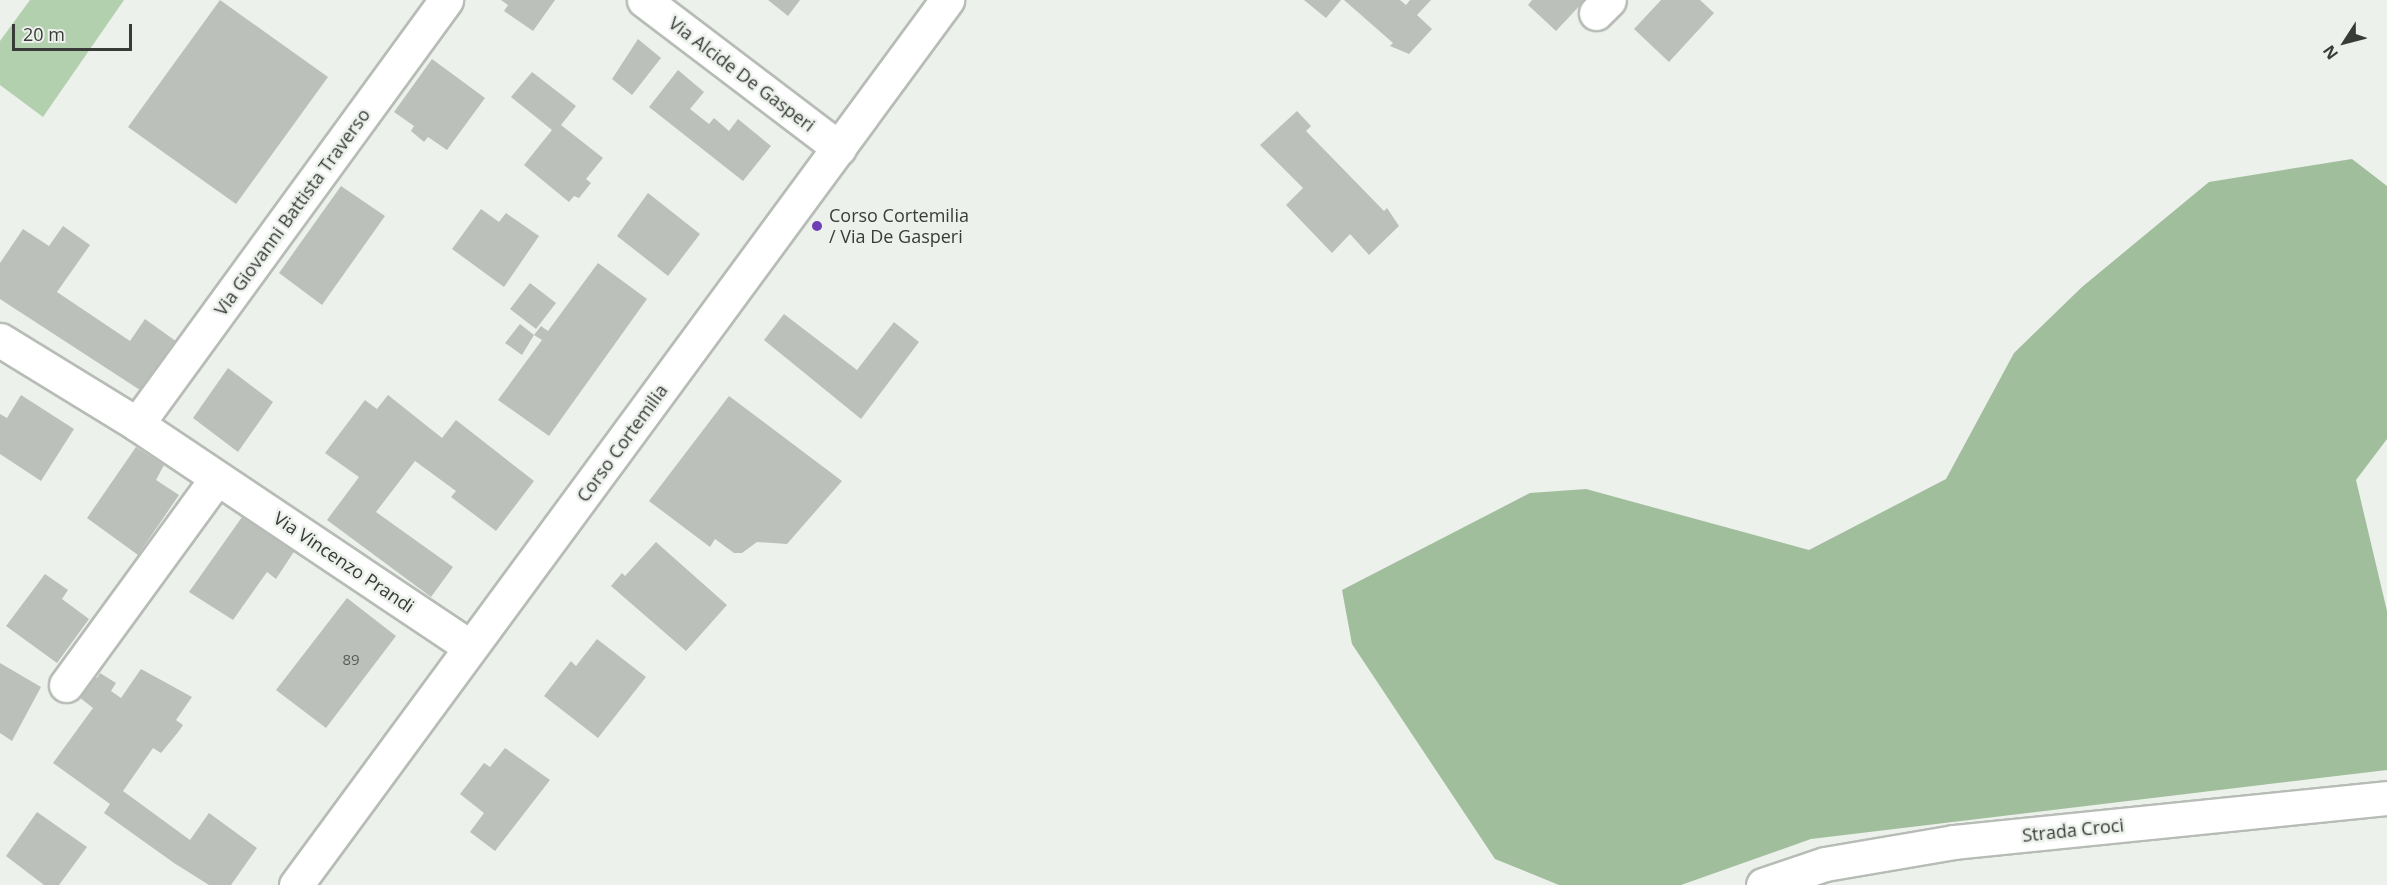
<!DOCTYPE html>
<html>
<head>
<meta charset="utf-8">
<style>
	body { margin:0 }
	#map { position:relative; width:2387px; height:885px; overflow:hidden; background:#ecf1eb; font-family:"Open Sans",sans-serif }
	div>[style] { position:absolute }
	.green>* { inset:0; background:#b3d0ae }
	.forest>* { inset:0; background:#a1be9c }
	.building>* { inset:0; background:#bbc1ba }
	.roads { filter:drop-shadow(2px 0 #b7bcb6) drop-shadow(-2px 0 #b7bcb6) drop-shadow(0 2px #b7bcb6) drop-shadow(0 -2px #b7bcb6) }
	.minor>* { height:33px; margin:-16.5px; padding:0 16.5px; transform-origin:16.5px; border-radius:16.5px; background:#fff }
	.primary>* { height:33px; margin:-16.5px; padding:0 16.5px; transform-origin:16.5px; border-radius:16.5px; background:#fff }
	.dots>* { width:16px; height:16px; translate:-50% -50%; box-sizing:border-box; border:3px solid #ecf1eb; border-radius:50% }
	span { translate:-50% -50%; white-space:nowrap; text-align:center; line-height:1.15; -webkit-text-stroke:5px #ecf1eb; paint-order:stroke }
	.number-label { font-size:15px; color:#5a5c59 }
	.number-label span { -webkit-text-stroke-width:0 }
	.street-label { font-size:18px; color:#393b39 }
	.poi-label { font-size:18px; color:#393b39 }
	.left { translate:0 -50%; text-align:left }
	.north { position:absolute; left:2315px; top:12px; width:60px; height:60px; -webkit-text-stroke:4px #ecf1eb; paint-order:stroke; rotate:234deg; font-size:16px; font-weight:700; line-height:24px; text-align:center; color:#393b39 }
	.north::after { content:''; display:block; margin:auto; width:21px; height:27px; background:#393b39; clip-path:polygon(50% 0,100% 100%,50% 72%,0 100%) }
	.scale { position:absolute; left:12px; top:24px; width:120px; height:27px; box-sizing:border-box; border:3px solid #393b39; border-top:0; padding-left:8px; font-size:18px; line-height:21px; white-space:nowrap; color:#393b39; -webkit-text-stroke:4px #ecf1eb; paint-order:stroke }
</style>
</head>
<body>
<div id="map">
	<div class="green">
		<i style="clip-path:polygon(30px 0,124px 0,43px 117px,0 85px,0 41px)"></i>
	</div>
	<div class="forest">
		<i style="clip-path:polygon(2352px 159px,2387px 186px,2387px 439px,2356px 480px,2387px 611px,2387px 770px,1811px 839px,1681px 885px,1559px 885px,1495px 859px,1352px 644px,1342px 590px,1530px 493px,1586px 489px,1809px 550px,1946px 479px,2014px 353px,2082px 287px,2209px 182px)"></i>
	</div>
	<div class="building">
		<i style="clip-path:polygon(220px 0,328px 77px,236px 204px,128px 127px)"></i>
		<i style="clip-path:polygon(501px 0,555px 0,533px 31px,504px 11px,508px 5px)"></i>
		<i style="clip-path:polygon(768px 0,800px 0,788px 16px)"></i>
		<i style="clip-path:polygon(1304px 0,1341px 0,1326px 18px)"></i>
		<i style="clip-path:polygon(1344px 0,1400px 0,1406px 5px,1410px 0,1431px 0,1417px 15px,1432px 29px,1409px 54px,1390px 46px,1393px 43px)"></i>
		<i style="clip-path:polygon(1532px 0,1585px 0,1556px 31px,1528px 5px)"></i>
		<i style="clip-path:polygon(1661px 0,1700px 0,1714px 13px,1669px 62px,1634px 29px)"></i>
		<i style="clip-path:polygon(638px 39px,661px 58px,632px 95px,612px 79px)"></i>
		<i style="clip-path:polygon(432px 59px,485px 98px,447px 150px,428px 137px,424px 142px,411px 131px,414px 126px,394px 112px)"></i>
		<i style="clip-path:polygon(678px 70px,704px 92px,690px 109px,709px 124px,714px 118px,729px 131px,738px 119px,771px 146px,743px 181px,649px 107px)"></i>
		<i style="clip-path:polygon(532px 72px,576px 106px,561px 125px,603px 158px,586px 179px,591px 183px,579px 198px,574px 196px,569px 202px,524px 165px,552px 130px,511px 97px)"></i>
		<i style="clip-path:polygon(1297px 111px,1311px 126px,1306px 131px,1384px 211px,1387px 208px,1399px 226px,1369px 255px,1350px 234px,1332px 253px,1286px 205px,1303px 188px,1260px 145px)"></i>
		<i style="clip-path:polygon(341px 186px,385px 216px,322px 305px,279px 273px)"></i>
		<i style="clip-path:polygon(648px 193px,700px 234px,668px 276px,617px 236px)"></i>
		<i style="clip-path:polygon(481px 209px,499px 222px,506px 213px,539px 236px,504px 287px,452px 249px)"></i>
		<i style="clip-path:polygon(63px 226px,90px 245px,57px 292px,130px 341px,145px 319px,177px 342px,143px 392px,0 299px,0 263px,23px 229px,49px 246px)"></i>
		<i style="clip-path:polygon(598px 263px,647px 299px,549px 436px,498px 400px,542px 340px,534px 335px,522px 355px,505px 343px,520px 324px,534px 335px,541px 326px,548px 331px)"></i>
		<i style="clip-path:polygon(530px 283px,556px 303px,536px 329px,510px 309px)"></i>
		<i style="clip-path:polygon(784px 314px,857px 370px,894px 322px,919px 342px,861px 419px,764px 340px)"></i>
		<i style="clip-path:polygon(228px 368px,273px 402px,238px 452px,193px 418px)"></i>
		<i style="clip-path:polygon(21px 395px,74px 429px,41px 481px,0 454px,0 414px,7px 418px)"></i>
		<i style="clip-path:polygon(388px 395px,442px 438px,456px 420px,534px 481px,496px 531px,451px 497px,456px 491px,415px 461px,376px 512px,453px 567px,431px 597px,327px 520px,359px 477px,325px 453px,365px 400px,377px 409px)"></i>
		<i style="clip-path:polygon(729px 396px,842px 481px,787px 544px,757px 542px,742px 553px,734px 553px,715px 539px,710px 547px,649px 501px)"></i>
		<i style="clip-path:polygon(136px 447px,164px 465px,156px 480px,179px 495px,138px 555px,87px 518px)"></i>
		<i style="clip-path:polygon(242px 517px,295px 550px,276px 579px,267px 572px,233px 620px,189px 592px)"></i>
		<i style="clip-path:polygon(656px 542px,727px 605px,686px 651px,611px 586px,622px 573px,625px 576px)"></i>
		<i style="clip-path:polygon(45px 574px,68px 590px,62px 599px,89px 619px,57px 663px,6px 626px)"></i>
		<i style="clip-path:polygon(347px 598px,396px 636px,326px 728px,276px 690px)"></i>
		<i style="clip-path:polygon(597px 639px,646px 677px,598px 738px,544px 696px,571px 661px,576px 666px)"></i>
		<i style="clip-path:polygon(0 663px,41px 687px,12px 741px,0 733px)"></i>
		<i style="clip-path:polygon(141px 669px,192px 697px,176px 720px,183px 725px,179px 731px,161px 753px,153px 748px,123px 791px,190px 840px,209px 813px,257px 848px,231px 885px,209px 885px,174px 863px,104px 813px,110px 804px,53px 763px,93px 708px,79px 697px,94px 676px,97px 678px,100px 673px,116px 683px,111px 691px,121px 698px)"></i>
		<i style="clip-path:polygon(505px 748px,550px 780px,495px 851px,470px 832px,484px 813px,460px 794px,484px 763px,490px 767px)"></i>
		<i style="clip-path:polygon(37px 812px,87px 847px,59px 885px,44px 885px,6px 856px)"></i>
	</div>
	<div class="roads">
		<div class="minor">
			<i style="left:644px;top:0;width:245px;rotate:37.2deg"></i>
			<i style="left:1596px;top:13px;width:18px;rotate:-45deg"></i>
			<i style="left:0;top:340px;width:161px;rotate:31.5deg"></i>
			<i style="left:137px;top:424px;width:401px;rotate:33.8deg"></i>
			<i style="left:137px;top:424px;width:525px;rotate:-53.92deg"></i>
			<i style="left:66px;top:685px;width:256px;rotate:-53.9deg"></i>
			<i style="left:1763px;top:885px;width:65px;rotate:-18.7deg"></i>
			<i style="left:1825px;top:864px;width:131px;rotate:-9.7deg"></i>
			<i style="left:1954px;top:842px;width:435px;rotate:-5.8deg"></i>
		</div>
		<div class="primary">
			<i style="left:296px;top:885px;width:1099px;rotate:-53.66deg"></i>
		</div>
	</div>
	<div class="dots">
		<i style="left:817px;top:226px;background:#6e3eb6"></i>
	</div>
	<div class="number-label">
		<span style="left:351px;top:660px">89</span>
	</div>
	<div class="street-label">
		<span style="left:742px;top:74px;rotate:37deg">Via Alcide De Gasperi</span>
		<span style="left:292px;top:212px;rotate:-54deg">Via Giovanni Battista Traverso</span>
		<span style="left:622px;top:443px;rotate:-54deg">Corso Cortemilia</span>
		<span style="left:344px;top:562px;rotate:34deg">Via Vincenzo Prandi</span>
		<span style="left:2073px;top:830px;rotate:-6deg">Strada Croci</span>
	</div>
	<div class="poi-label">
		<span class="left" style="left:829px;top:226px">Corso Cortemilia<br>/ Via De Gasperi</span>
	</div>
	<div class="north">N</div>
	<div class="scale">20 m</div>
</div>
</body>
</html>
